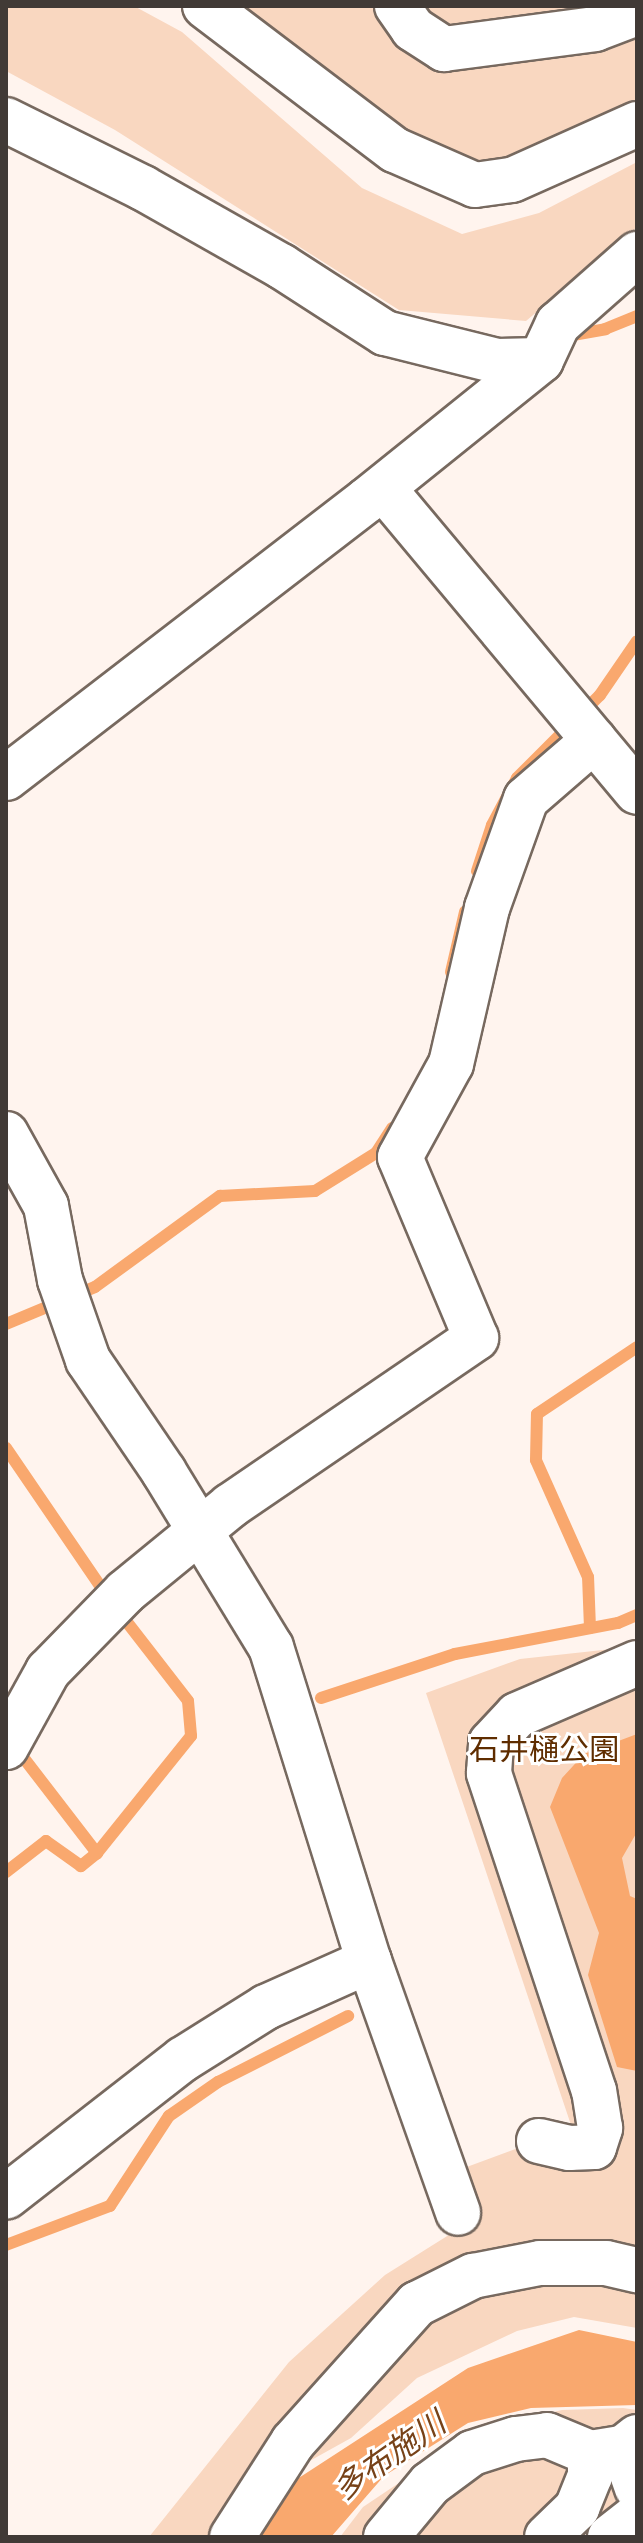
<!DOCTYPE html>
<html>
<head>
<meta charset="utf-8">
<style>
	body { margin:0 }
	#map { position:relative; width:643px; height:2543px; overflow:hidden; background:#fff4ee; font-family:Karla,"Noto Sans JP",sans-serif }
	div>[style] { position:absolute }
	.green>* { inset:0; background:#f9d7c0 }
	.water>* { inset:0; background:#f9a86e }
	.stream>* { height:12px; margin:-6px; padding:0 6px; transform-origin:6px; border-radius:6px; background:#f9a86e }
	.roads { filter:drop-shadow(2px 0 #77695f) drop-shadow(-2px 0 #77695f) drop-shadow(0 2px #77695f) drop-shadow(0 -2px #77695f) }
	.minor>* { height:44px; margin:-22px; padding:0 22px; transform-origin:22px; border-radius:22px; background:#fff }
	span { translate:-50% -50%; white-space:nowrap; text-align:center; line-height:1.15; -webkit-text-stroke:6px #fff; paint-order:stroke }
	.park-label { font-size:30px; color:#5f2d00 }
	.water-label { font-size:32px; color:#774218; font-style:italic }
	.frame { position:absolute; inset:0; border:8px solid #413a36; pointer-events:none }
</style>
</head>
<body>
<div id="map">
	<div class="green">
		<i style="clip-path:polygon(6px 6px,134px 6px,182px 32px,362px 188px,462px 234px,539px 213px,637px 162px,637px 227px,526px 321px,399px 310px,115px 130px,6px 71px)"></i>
		<i style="clip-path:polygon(227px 6px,637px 6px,637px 99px,487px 169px,426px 154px)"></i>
		<i style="clip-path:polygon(637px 1638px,637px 2328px,574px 2317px,517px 2331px,417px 2378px,351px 2438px,288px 2473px,245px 2537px,149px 2537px,289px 2362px,385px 2275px,452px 2233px,464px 2168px,572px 2128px,426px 1693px,520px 1659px,612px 1649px)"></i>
		<i style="clip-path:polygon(623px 2408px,637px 2410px,637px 2493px,574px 2537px,340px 2537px,363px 2507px,478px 2430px,562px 2410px)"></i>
	</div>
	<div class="water">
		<i style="clip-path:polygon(637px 1734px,637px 1832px,622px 1858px,630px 1896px,637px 1899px,637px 2071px,617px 2067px,588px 1975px,599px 1933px,550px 1807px,562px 1778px,584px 1754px)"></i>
		<i style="clip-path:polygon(579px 2330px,637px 2342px,637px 2405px,531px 2408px,468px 2423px,384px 2476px,331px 2537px,252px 2537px,291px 2483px,468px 2368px)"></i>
	</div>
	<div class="stream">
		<i style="left:567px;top:336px;width:39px;rotate:-10deg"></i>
		<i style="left:605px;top:329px;width:35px;rotate:-22deg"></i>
		<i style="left:477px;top:871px;width:48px;rotate:-71.9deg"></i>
		<i style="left:492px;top:825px;width:53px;rotate:-62deg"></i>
		<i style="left:517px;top:778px;width:117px;rotate:-45deg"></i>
		<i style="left:600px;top:695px;width:65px;rotate:-55.6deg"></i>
		<i style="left:451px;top:972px;width:62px;rotate:-76.9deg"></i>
		<i style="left:6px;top:1324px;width:96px;rotate:-22.6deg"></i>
		<i style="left:95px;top:1287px;width:155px;rotate:-36.1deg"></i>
		<i style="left:220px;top:1196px;width:95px;rotate:-3deg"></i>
		<i style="left:315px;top:1191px;width:72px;rotate:-31.9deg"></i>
		<i style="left:376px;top:1153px;width:30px;rotate:-57deg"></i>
		<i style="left:6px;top:1448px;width:183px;rotate:55.7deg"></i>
		<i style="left:109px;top:1599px;width:129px;rotate:52.2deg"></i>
		<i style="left:188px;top:1701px;width:35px;rotate:85deg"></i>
		<i style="left:191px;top:1736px;width:150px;rotate:128.8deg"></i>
		<i style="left:97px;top:1853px;width:21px;rotate:141deg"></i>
		<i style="left:81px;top:1866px;width:43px;rotate:-144.5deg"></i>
		<i style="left:46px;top:1841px;width:51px;rotate:142.2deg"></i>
		<i style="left:590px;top:1628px;width:51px;rotate:-92.2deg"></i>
		<i style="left:588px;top:1577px;width:128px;rotate:-114deg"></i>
		<i style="left:536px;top:1460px;width:46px;rotate:-88.8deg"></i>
		<i style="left:537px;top:1414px;width:120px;rotate:-33.8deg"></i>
		<i style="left:321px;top:1698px;width:141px;rotate:-18.2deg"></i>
		<i style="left:455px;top:1654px;width:166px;rotate:-10.8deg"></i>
		<i style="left:618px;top:1623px;width:21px;rotate:-23deg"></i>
		<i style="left:16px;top:1748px;width:133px;rotate:52.4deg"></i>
		<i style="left:6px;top:2245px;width:111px;rotate:-20.6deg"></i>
		<i style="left:110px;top:2206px;width:108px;rotate:-56.8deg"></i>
		<i style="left:169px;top:2116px;width:60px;rotate:-34.8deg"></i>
		<i style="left:218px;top:2082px;width:146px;rotate:-26.9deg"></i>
	</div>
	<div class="roads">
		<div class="minor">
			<i style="left:205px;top:6px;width:238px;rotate:37.2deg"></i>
			<i style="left:395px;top:150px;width:87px;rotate:23.6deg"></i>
			<i style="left:475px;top:185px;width:37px;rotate:-8deg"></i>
			<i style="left:512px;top:180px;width:137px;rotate:-24.1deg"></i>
			<i style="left:397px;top:6px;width:28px;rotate:55deg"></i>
			<i style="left:413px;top:29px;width:37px;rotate:33deg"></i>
			<i style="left:444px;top:49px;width:152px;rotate:-7.5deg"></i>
			<i style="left:595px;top:29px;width:45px;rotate:-20.9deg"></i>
			<i style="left:6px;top:120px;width:153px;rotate:26.4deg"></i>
			<i style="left:143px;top:188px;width:159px;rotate:29.5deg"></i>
			<i style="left:281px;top:266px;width:124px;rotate:32.8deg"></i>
			<i style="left:385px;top:333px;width:115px;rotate:14deg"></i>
			<i style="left:497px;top:361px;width:44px;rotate:-1.3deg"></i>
			<i style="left:383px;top:488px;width:396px;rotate:50.1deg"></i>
			<i style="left:6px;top:778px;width:456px;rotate:-37.6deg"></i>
			<i style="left:367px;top:500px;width:223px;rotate:-38.8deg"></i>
			<i style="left:541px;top:360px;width:40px;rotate:-65deg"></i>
			<i style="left:558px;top:324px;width:106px;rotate:-41.5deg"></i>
			<i style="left:6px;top:1134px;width:82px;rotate:60.9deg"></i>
			<i style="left:46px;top:1206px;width:75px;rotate:79.3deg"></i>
			<i style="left:60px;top:1280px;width:85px;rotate:70.7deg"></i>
			<i style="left:88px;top:1360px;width:135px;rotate:55.8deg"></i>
			<i style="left:164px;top:1472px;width:205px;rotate:58.6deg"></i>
			<i style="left:271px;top:1647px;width:329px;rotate:72.7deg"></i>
			<i style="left:369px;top:1961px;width:113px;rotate:155.9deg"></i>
			<i style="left:266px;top:2007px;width:98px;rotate:147.9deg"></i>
			<i style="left:183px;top:2059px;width:224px;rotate:142.1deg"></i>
			<i style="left:6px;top:1747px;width:87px;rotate:-61.1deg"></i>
			<i style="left:48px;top:1671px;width:110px;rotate:-45.7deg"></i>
			<i style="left:125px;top:1592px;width:136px;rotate:-39.3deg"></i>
			<i style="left:230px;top:1506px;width:298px;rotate:-34.3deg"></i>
			<i style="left:476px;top:1338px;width:196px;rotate:-112.8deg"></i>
			<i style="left:400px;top:1157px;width:106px;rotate:-61.3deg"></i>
			<i style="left:451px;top:1064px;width:160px;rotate:-77deg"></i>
			<i style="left:487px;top:908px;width:116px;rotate:-70.3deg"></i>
			<i style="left:526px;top:799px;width:90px;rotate:-40.9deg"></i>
			<i style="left:369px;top:1961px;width:267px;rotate:70.5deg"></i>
			<i style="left:539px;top:2141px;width:31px;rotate:13deg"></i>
			<i style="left:569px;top:2148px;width:25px;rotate:-2deg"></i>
			<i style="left:594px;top:2147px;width:20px;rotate:-72deg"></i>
			<i style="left:600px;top:2128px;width:37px;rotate:-99deg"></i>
			<i style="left:594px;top:2091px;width:335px;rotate:-108.3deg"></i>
			<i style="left:489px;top:1773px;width:30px;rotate:-86deg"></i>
			<i style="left:491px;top:1743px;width:38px;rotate:-47deg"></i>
			<i style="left:517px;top:1715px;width:131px;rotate:-23.4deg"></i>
			<i style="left:623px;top:2448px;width:42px;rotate:70.7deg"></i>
			<i style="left:232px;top:2537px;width:113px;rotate:-57.3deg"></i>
			<i style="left:293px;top:2442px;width:186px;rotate:-48.1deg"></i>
			<i style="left:417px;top:2304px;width:63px;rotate:-26.6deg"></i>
			<i style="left:473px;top:2276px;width:68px;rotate:-11deg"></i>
			<i style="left:540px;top:2263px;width:66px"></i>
			<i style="left:606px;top:2263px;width:32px;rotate:13deg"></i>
			<i style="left:386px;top:2537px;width:69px;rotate:-50.3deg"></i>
			<i style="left:430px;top:2484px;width:52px;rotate:-36.4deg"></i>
			<i style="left:472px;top:2453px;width:46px;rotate:-17.7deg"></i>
			<i style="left:516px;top:2439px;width:31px;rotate:-7deg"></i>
			<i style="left:547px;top:2435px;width:47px;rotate:22.7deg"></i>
			<i style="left:590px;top:2453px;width:33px;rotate:-9deg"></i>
			<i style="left:623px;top:2448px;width:18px;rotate:-38deg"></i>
			<i style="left:547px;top:2537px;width:42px;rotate:-44deg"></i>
			<i style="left:577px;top:2508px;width:35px;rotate:-68deg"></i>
			<i style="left:590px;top:2476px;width:23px;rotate:-90deg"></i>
			<i style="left:610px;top:2537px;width:34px;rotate:-38deg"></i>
		</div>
	</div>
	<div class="park-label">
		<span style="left:544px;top:1750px">石井樋公園</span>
	</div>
	<div class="water-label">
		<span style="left:390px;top:2457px;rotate:-35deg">多布施川</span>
	</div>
	<div class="frame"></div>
</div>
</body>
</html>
